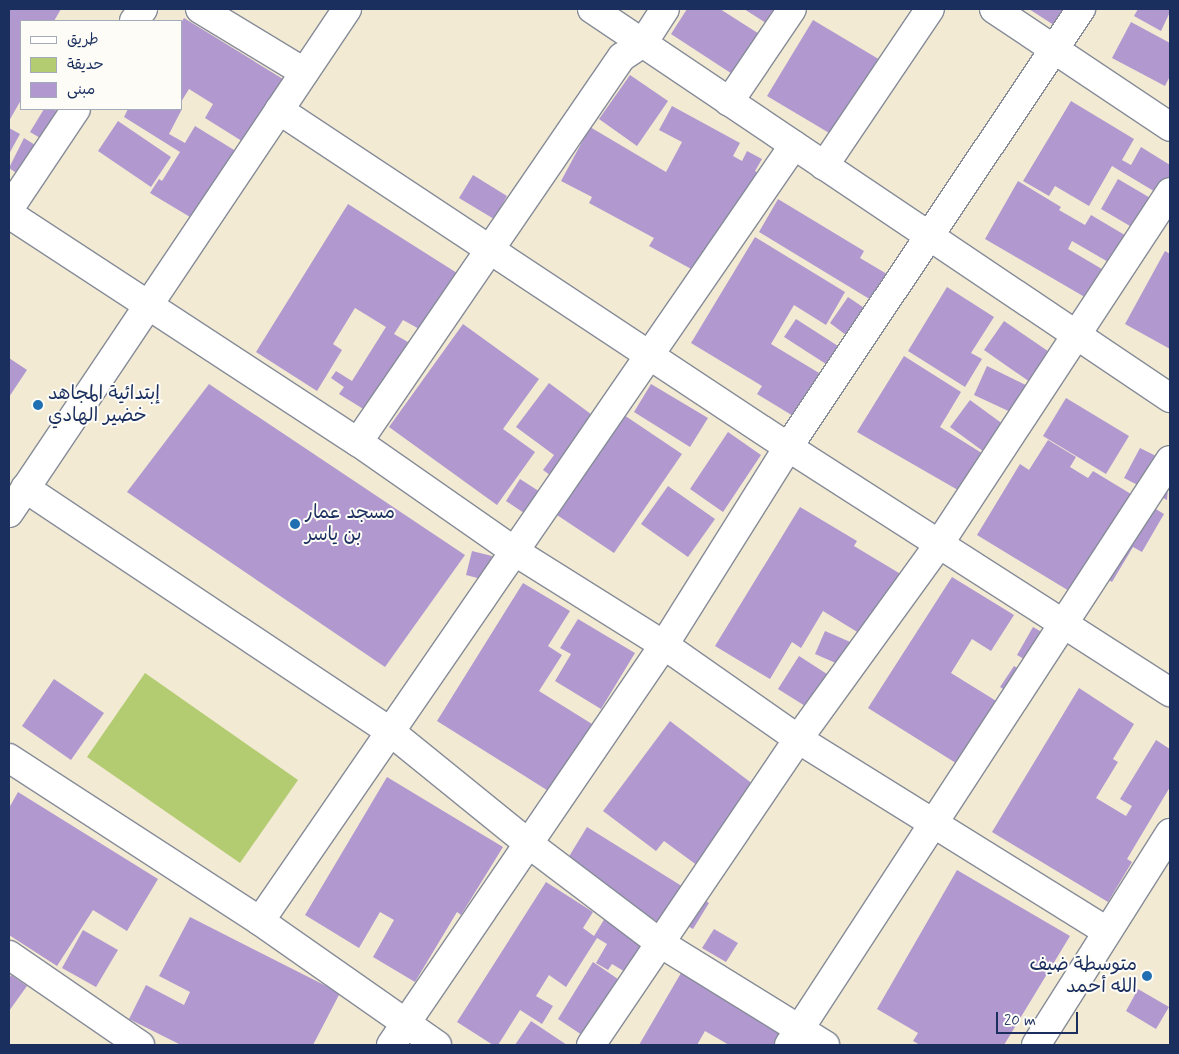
<!DOCTYPE html>
<html>
<head>
<meta charset="utf-8">
<style>
	body { margin:0 }
	#map { position:relative; width:1179px; height:1054px; overflow:hidden; background:#f2ead3; font-family:Mynerve,"Playpen Sans Arabic",sans-serif }
	div>[style] { position:absolute }
	.green>* { inset:0; background:#b3cc72 }
	.building>* { inset:0; background:#b199d0 }
	.roads { filter:drop-shadow(1px 0 #868c98) drop-shadow(-1px 0 #868c98) drop-shadow(0 1px #868c98) drop-shadow(0 -1px #868c98) }
	.street>* { height:28px; margin:-14px; padding:0 14px; transform-origin:14px; border-radius:14px; background:#fff }
	.dots>* { width:14px; height:14px; translate:-50% -50%; box-sizing:border-box; border:2px solid #fdfcf7; border-radius:50% }
	span { translate:-50% -50%; white-space:nowrap; text-align:center; line-height:1.15; -webkit-text-stroke:4px #fdfcf7; paint-order:stroke }
	.poi-label { font-size:19px; color:#1b2f5e }
	.left { translate:0 -50%; text-align:left }
	.right { translate:-100% -50%; text-align:right }
	.frame { position:absolute; inset:0; border:10px solid #1b2f5e; pointer-events:none }
	.legend { position:absolute; left:20px; top:20px; width:162px; height:90px; box-sizing:border-box; background:#fdfcf7; border:1px solid #a3aaba; margin:0; padding:6px 9px; list-style:none; font-size:15px; color:#1b2f5e }
	.legend li { display:flex; align-items:center; gap:10px; height:25px }
	.legend b { width:25px; border:1px solid #a3aaba }
	.scale { position:absolute; left:996px; top:1012px; width:82px; height:22px; box-sizing:border-box; border:2px solid #1b2f5e; border-top:0; padding-left:6px; font-size:15px; line-height:18px; white-space:nowrap; color:#1b2f5e; -webkit-text-stroke:4px #fdfcf7; paint-order:stroke }
</style>
</head>
<body>
<div id="map">
	<div class="green">
		<i style="clip-path:polygon(145px 673px,298px 780px,240px 863px,87px 757px)"></i>
	</div>
	<div class="building">
		<i style="clip-path:polygon(9px 9px,61px 9px,54px 21px,21px 21px,21px 100px,9px 121px)"></i>
		<i style="clip-path:polygon(687px 9px,720px 9px,772px 42px,746px 83px,671px 34px)"></i>
		<i style="clip-path:polygon(744px 9px,787px 9px,774px 28px)"></i>
		<i style="clip-path:polygon(1029px 9px,1078px 9px,1063px 31px)"></i>
		<i style="clip-path:polygon(1138px 9px,1169px 9px,1170px 12px,1161px 31px,1134px 16px)"></i>
		<i style="clip-path:polygon(184px 18px,283px 79px,272px 96px,253px 148px,205px 118px,213px 104px,189px 89px,181px 102px,181px 23px)"></i>
		<i style="clip-path:polygon(813px 20px,892px 67px,846px 143px,767px 96px)"></i>
		<i style="clip-path:polygon(1131px 22px,1170px 43px,1170px 76px,1165px 86px,1112px 58px)"></i>
		<i style="clip-path:polygon(630px 75px,668px 101px,637px 146px,599px 119px)"></i>
		<i style="clip-path:polygon(1071px 101px,1134px 139px,1122px 160px,1131px 165px,1141px 147px,1170px 165px,1170px 185px,1142px 233px,1101px 209px,1118px 179px,1152px 199px,1157px 193px,1112px 166px,1089px 206px,1055px 186px,1049px 196px,1023px 181px)"></i>
		<i style="clip-path:polygon(672px 106px,740px 143px,733px 156px,742px 161px,747px 151px,762px 159px,755px 171px,765px 177px,706px 277px,649px 246px,654px 238px,589px 203px,592px 197px,561px 181px,590px 127px,666px 172px,682px 142px,659px 130px)"></i>
		<i style="clip-path:polygon(44px 109px,53px 109px,78px 123px,62px 151px,30px 132px)"></i>
		<i style="clip-path:polygon(128px 109px,182px 109px,169px 134px,185px 143px,195px 126px,252px 161px,210px 229px,150px 193px,159px 179px,162px 181px,180px 152px,124px 117px)"></i>
		<i style="clip-path:polygon(118px 121px,171px 157px,151px 187px,98px 151px)"></i>
		<i style="clip-path:polygon(9px 128px,20px 134px,9px 154px)"></i>
		<i style="clip-path:polygon(24px 138px,51px 155px,33px 184px,9px 168px)"></i>
		<i style="clip-path:polygon(473px 175px,507px 196px,494px 219px,459px 198px)"></i>
		<i style="clip-path:polygon(1018px 181px,1061px 207px,1059px 210px,1085px 225px,1091px 215px,1145px 247px,1129px 274px,1072px 241px,1068px 249px,1112px 275px,1095px 303px,985px 239px)"></i>
		<i style="clip-path:polygon(778px 199px,864px 251px,860px 258px,897px 280px,881px 306px,759px 232px)"></i>
		<i style="clip-path:polygon(348px 204px,457px 273px,421px 330px,403px 320px,394px 334px,408px 342px,365px 410px,339px 394px,344px 387px,331px 378px,336px 371px,352px 381px,386px 327px,355px 308px,333px 344px,342px 350px,317px 391px,256px 352px)"></i>
		<i style="clip-path:polygon(755px 237px,845px 292px,826px 325px,794px 305px,771px 344px,829px 379px,803px 422px,757px 394px,762px 386px,691px 343px)"></i>
		<i style="clip-path:polygon(1165px 251px,1170px 254px,1170px 349px,1125px 324px)"></i>
		<i style="clip-path:polygon(947px 287px,994px 317px,971px 353px,982px 359px,965px 387px,908px 351px)"></i>
		<i style="clip-path:polygon(848px 297px,873px 314px,854px 341px,830px 323px)"></i>
		<i style="clip-path:polygon(796px 319px,838px 346px,826px 364px,784px 337px)"></i>
		<i style="clip-path:polygon(1004px 321px,1061px 360px,1040px 389px,984px 350px)"></i>
		<i style="clip-path:polygon(463px 324px,539px 379px,503px 429px,535px 452px,497px 505px,389px 427px)"></i>
		<i style="clip-path:polygon(904px 356px,961px 392px,940px 427px,993px 460px,970px 497px,857px 432px)"></i>
		<i style="clip-path:polygon(9px 358px,27px 370px,9px 397px)"></i>
		<i style="clip-path:polygon(987px 366px,1034px 389px,1021px 417px,974px 395px)"></i>
		<i style="clip-path:polygon(549px 383px,607px 426px,565px 486px,543px 470px,554px 455px,516px 427px)"></i>
		<i style="clip-path:polygon(209px 384px,465px 555px,385px 667px,127px 492px)"></i>
		<i style="clip-path:polygon(651px 384px,708px 418px,690px 447px,634px 412px)"></i>
		<i style="clip-path:polygon(1066px 398px,1129px 436px,1106px 474px,1043px 436px)"></i>
		<i style="clip-path:polygon(970px 400px,1011px 430px,991px 457px,950px 427px)"></i>
		<i style="clip-path:polygon(624px 415px,682px 454px,614px 553px,557px 515px)"></i>
		<i style="clip-path:polygon(728px 432px,761px 455px,723px 512px,690px 489px)"></i>
		<i style="clip-path:polygon(1048px 440px,1076px 457px,1070px 467px,1088px 478px,1093px 471px,1164px 514px,1142px 552px,1133px 547px,1112px 582px,1105px 577px,1089px 603px,977px 535px,1020px 464px,1029px 470px)"></i>
		<i style="clip-path:polygon(1140px 448px,1170px 463px,1167px 500px,1124px 478px)"></i>
		<i style="clip-path:polygon(520px 479px,548px 497px,533px 519px,506px 501px)"></i>
		<i style="clip-path:polygon(668px 486px,715px 519px,688px 557px,641px 524px)"></i>
		<i style="clip-path:polygon(800px 507px,857px 541px,854px 546px,909px 579px,872px 641px,823px 611px,801px 648px,792px 642px,770px 679px,715px 646px)"></i>
		<i style="clip-path:polygon(472px 551px,492px 556px,485px 580px,466px 575px)"></i>
		<i style="clip-path:polygon(952px 577px,1014px 615px,991px 651px,972px 639px,951px 673px,1014px 712px,975px 775px,868px 708px)"></i>
		<i style="clip-path:polygon(523px 583px,570px 611px,548px 646px,562px 655px,539px 691px,592px 724px,550px 792px,437px 721px)"></i>
		<i style="clip-path:polygon(578px 619px,635px 653px,601px 709px,555px 681px,571px 654px,560px 648px)"></i>
		<i style="clip-path:polygon(1033px 627px,1062px 644px,1046px 672px,1017px 655px)"></i>
		<i style="clip-path:polygon(825px 631px,871px 651px,861px 674px,815px 654px)"></i>
		<i style="clip-path:polygon(799px 656px,841px 683px,821px 716px,778px 689px)"></i>
		<i style="clip-path:polygon(1014px 666px,1036px 680px,1023px 701px,1000px 687px)"></i>
		<i style="clip-path:polygon(54px 679px,104px 713px,71px 760px,22px 726px)"></i>
		<i style="clip-path:polygon(1079px 688px,1134px 724px,1113px 759px,1118px 762px,1096px 798px,1126px 816px,1132px 806px,1120px 799px,1156px 740px,1170px 749px,1170px 787px,1127px 859px,1132px 862px,1108px 902px,992px 832px)"></i>
		<i style="clip-path:polygon(670px 721px,762px 791px,709px 874px,664px 841px,656px 851px,603px 811px)"></i>
		<i style="clip-path:polygon(387px 777px,503px 847px,461px 915px,457px 912px,415px 982px,373px 957px,394px 920px,380px 912px,359px 948px,305px 915px)"></i>
		<i style="clip-path:polygon(18px 792px,158px 879px,127px 931px,93px 910px,57px 966px,9px 935px,9px 808px)"></i>
		<i style="clip-path:polygon(587px 827px,709px 903px,693px 929px,679px 921px,672px 931px,565px 863px)"></i>
		<i style="clip-path:polygon(957px 870px,1070px 936px,1004px 1045px,920px 1045px,913px 1041px,918px 1033px,877px 1009px)"></i>
		<i style="clip-path:polygon(546px 882px,593px 912px,583px 928px,594px 936px,605px 918px,655px 949px,637px 979px,612px 964px,608px 970px,596px 963px,607px 944px,597px 938px,566px 987px,549px 975px,536px 996px,553px 1006px,542px 1024px,520px 1010px,498px 1045px,493px 1045px,457px 1022px)"></i>
		<i style="clip-path:polygon(190px 917px,340px 993px,313px 1045px,181px 1045px,129px 1019px,146px 985px,184px 1005px,190px 992px,159px 976px)"></i>
		<i style="clip-path:polygon(714px 929px,738px 943px,726px 962px,702px 948px)"></i>
		<i style="clip-path:polygon(83px 930px,118px 950px,96px 987px,62px 968px)"></i>
		<i style="clip-path:polygon(593px 962px,631px 988px,594px 1043px,558px 1019px)"></i>
		<i style="clip-path:polygon(681px 973px,802px 1043px,801px 1045px,729px 1045px,705px 1031px,697px 1045px,639px 1045px)"></i>
		<i style="clip-path:polygon(11px 975px,27px 986px,9px 1011px,9px 979px)"></i>
		<i style="clip-path:polygon(1138px 989px,1169px 1007px,1156px 1029px,1126px 1011px)"></i>
		<i style="clip-path:polygon(531px 1021px,567px 1045px,515px 1045px)"></i>
	</div>
	<div class="roads">
		<div class="street">
			<i style="left:200px;top:9px;width:122px;rotate:31.2deg"></i>
			<i style="left:592px;top:9px;width:697px;rotate:33.94deg"></i>
			<i style="left:994px;top:9px;width:212px;rotate:33.8deg"></i>
			<i style="left:134px;top:21px;width:15px;rotate:-53deg"></i>
			<i style="left:729px;top:102px;width:112px;rotate:-55.9deg"></i>
			<i style="left:279px;top:110px;width:610px;rotate:33.51deg"></i>
			<i style="left:788px;top:447px;width:454px;rotate:32.7deg"></i>
			<i style="left:824px;top:166px;width:189px;rotate:-56deg"></i>
			<i style="left:9px;top:209px;width:120px;rotate:-56.2deg"></i>
			<i style="left:9px;top:214px;width:417px;rotate:33.2deg"></i>
			<i style="left:358px;top:442px;width:190px;rotate:34.9deg"></i>
			<i style="left:514px;top:551px;width:177px;rotate:32.1deg"></i>
			<i style="left:664px;top:645px;width:164px;rotate:35deg"></i>
			<i style="left:798px;top:739px;width:364px;rotate:31.9deg"></i>
			<i style="left:358px;top:442px;width:467px;rotate:-55.6deg"></i>
			<i style="left:622px;top:57px;width:25px;rotate:-34deg"></i>
			<i style="left:643px;top:43px;width:40px;rotate:-57.1deg"></i>
			<i style="left:25px;top:488px;width:441px;rotate:33.7deg"></i>
			<i style="left:392px;top:733px;width:176px;rotate:39deg"></i>
			<i style="left:529px;top:844px;width:164px;rotate:37.1deg"></i>
			<i style="left:660px;top:943px;width:194px;rotate:31.7deg"></i>
			<i style="left:9px;top:513px;width:607px;rotate:-56.15deg"></i>
			<i style="left:9px;top:758px;width:299px;rotate:33deg"></i>
			<i style="left:260px;top:921px;width:216px;rotate:35deg"></i>
			<i style="left:260px;top:921px;width:942px;rotate:-55.47deg"></i>
			<i style="left:9px;top:955px;width:159px;rotate:34.5deg"></i>
			<i style="left:391px;top:1045px;width:484px;rotate:-55.7deg"></i>
			<i style="left:664px;top:645px;width:234px;rotate:-57.9deg"></i>
			<i style="left:788px;top:447px;width:527px;rotate:-56.22deg"></i>
			<i style="left:591px;top:1045px;width:369px;rotate:-55.9deg"></i>
			<i style="left:798px;top:739px;width:241px;rotate:-54.1deg"></i>
			<i style="left:939px;top:544px;width:421px;rotate:-56.7deg"></i>
			<i style="left:789px;top:1045px;width:698px;rotate:-56.92deg"></i>
			<i style="left:1036px;top:1045px;width:251px;rotate:-57.7deg"></i>
		</div>
	</div>
	<div class="dots">
		<i style="left:38px;top:405px;background:#1f6fb2"></i>
		<i style="left:295px;top:524px;background:#1f6fb2"></i>
		<i style="left:1147px;top:976px;background:#1f6fb2"></i>
	</div>
	<div class="poi-label">
		<span class="left" style="left:48px;top:405px">إبتدائية المجاهد<br>خضير الهادي</span>
		<span class="left" style="left:305px;top:524px">مسجد عمار<br>بن ياسر</span>
		<span class="right" style="left:1137px;top:976px">متوسطة ضيف<br>الله أحمد</span>
	</div>
	<div class="frame"></div>
	<ul class="legend">
	<li><b style="height:6px;background:#fff"></b>طريق</li>
	<li><b style="height:14px;background:#b3cc72"></b>حديقة</li>
	<li><b style="height:14px;background:#b199d0"></b>مبنى</li>
	</ul>
	<div class="scale">20 m</div>
</div>
</body>
</html>
